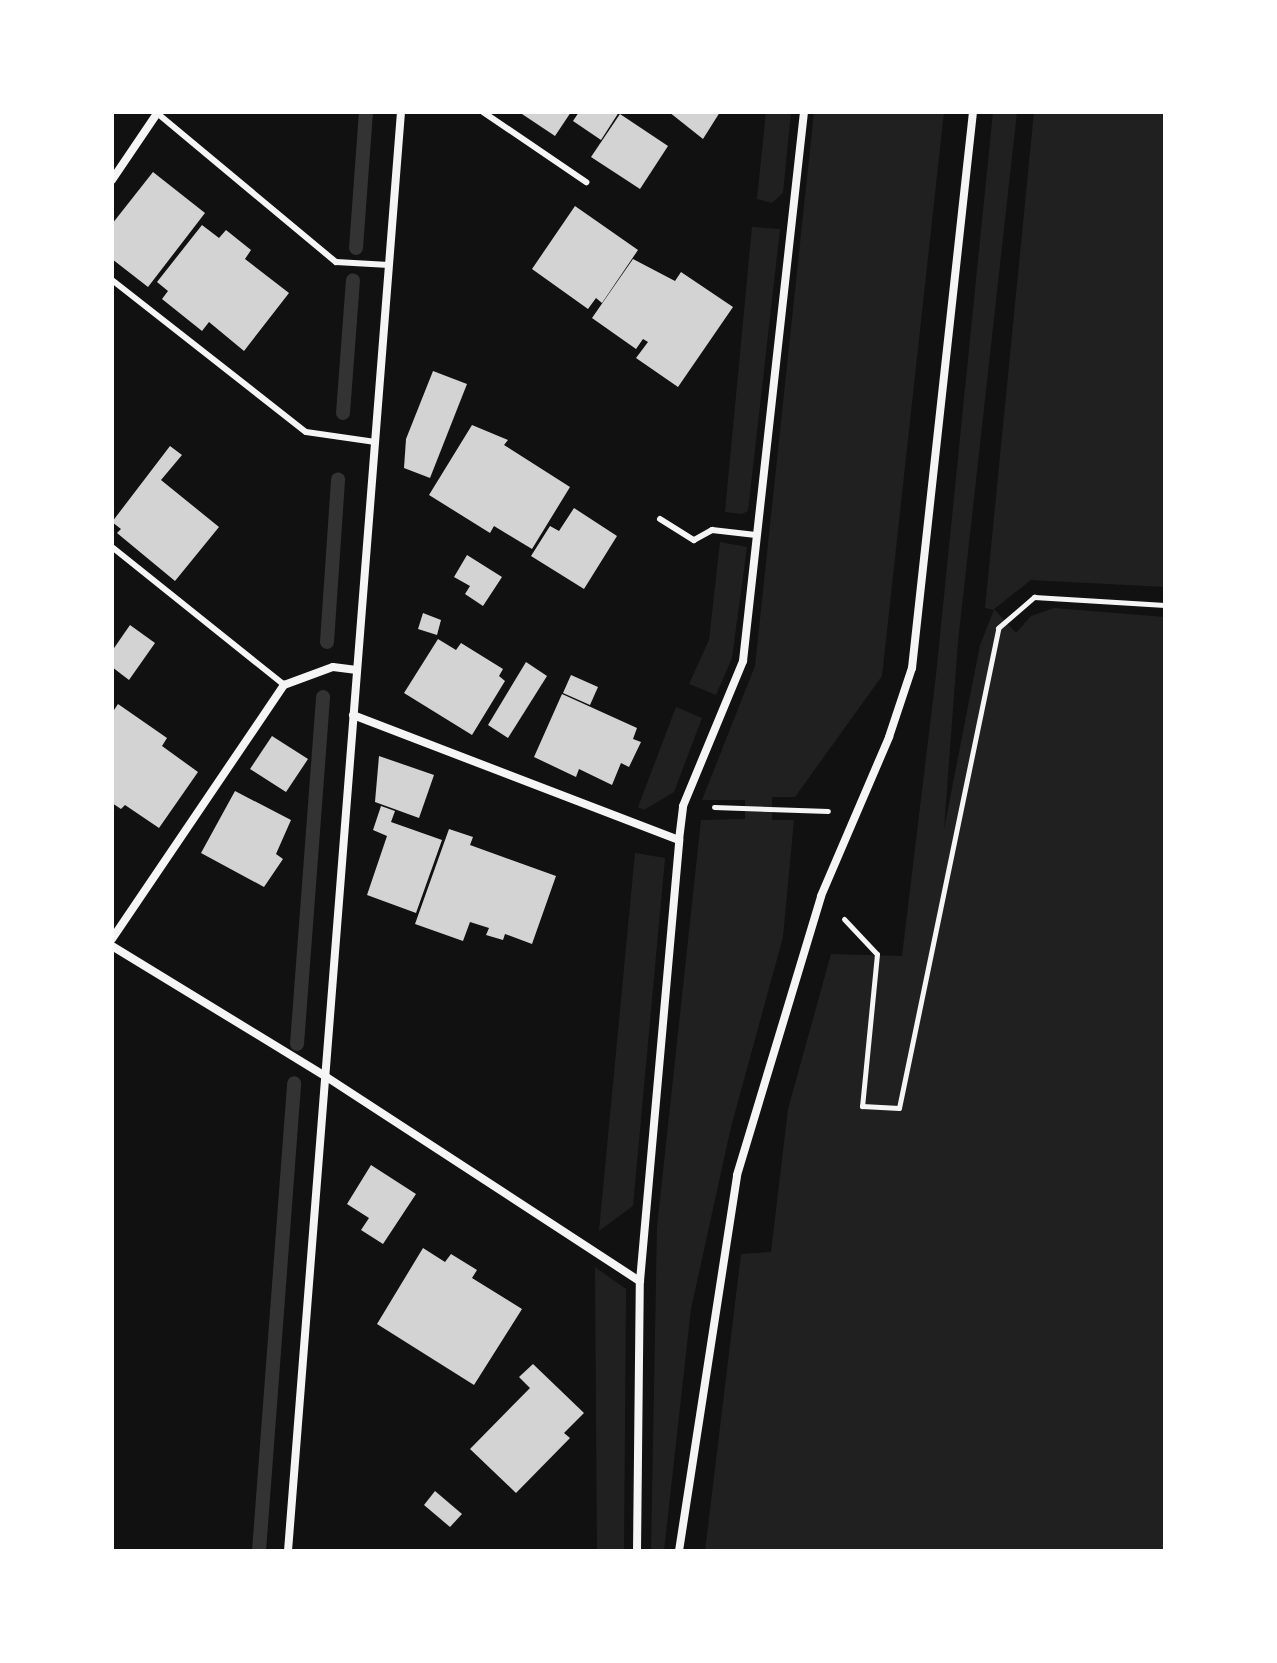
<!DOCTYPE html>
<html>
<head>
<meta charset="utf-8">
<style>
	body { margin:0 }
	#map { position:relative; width:1277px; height:1663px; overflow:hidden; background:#111; font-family:Ubuntu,sans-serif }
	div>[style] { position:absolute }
	.green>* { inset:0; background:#202020 }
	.stream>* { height:14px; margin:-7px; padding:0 7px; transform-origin:7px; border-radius:7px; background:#333 }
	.building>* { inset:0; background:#d3d3d3 }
	.path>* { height:5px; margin:-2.5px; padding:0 2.5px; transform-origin:2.5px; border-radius:2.5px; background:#f5f5f5 }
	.service>* { height:6px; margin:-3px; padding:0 3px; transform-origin:3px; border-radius:3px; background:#f5f5f5 }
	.minor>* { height:8px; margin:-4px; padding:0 4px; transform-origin:4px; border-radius:4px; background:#f5f5f5 }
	span { translate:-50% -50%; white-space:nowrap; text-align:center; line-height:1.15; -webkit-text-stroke:6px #fff; paint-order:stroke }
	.frame { position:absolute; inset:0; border:114px solid #fff; pointer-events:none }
</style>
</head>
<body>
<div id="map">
	<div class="green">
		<i style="clip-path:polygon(766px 112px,791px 112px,783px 193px,772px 203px,757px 199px)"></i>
		<i style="clip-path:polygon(814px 112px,944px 112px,882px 676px,795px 797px,772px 797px,772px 820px,794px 820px,783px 937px,731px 1127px,691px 1309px,664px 1551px,651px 1551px,657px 1227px,701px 820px,745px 819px,745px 800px,702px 800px,755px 666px)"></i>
		<i style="clip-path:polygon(993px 112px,1017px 112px,958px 642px,944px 829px,980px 645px,994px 610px,985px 608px,1034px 112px,1165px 112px,1165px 587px,1031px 580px,994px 609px,1016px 633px,1031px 616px,1054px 608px,1165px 617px,1165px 1551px,705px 1551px,741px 1254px,771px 1252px,788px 1109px,831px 954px,902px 956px,936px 675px)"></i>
		<i style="clip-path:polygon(752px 227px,780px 229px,748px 511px,742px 514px,725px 512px)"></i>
		<i style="clip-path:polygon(720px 542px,747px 547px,732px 658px,716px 695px,689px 684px,709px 640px)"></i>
		<i style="clip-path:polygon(676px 707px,702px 718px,674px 792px,644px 810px,638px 807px)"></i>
		<i style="clip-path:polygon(635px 853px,665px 858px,633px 1206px,599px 1231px)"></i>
		<i style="clip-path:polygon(595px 1267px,626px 1289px,624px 1551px,597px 1551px)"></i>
	</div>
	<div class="stream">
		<i style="left:356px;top:248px;width:136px;rotate:-85.8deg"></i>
		<i style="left:343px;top:413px;width:133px;rotate:-85.7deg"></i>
		<i style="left:327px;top:642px;width:163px;rotate:-86.1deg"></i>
		<i style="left:297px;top:1044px;width:348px;rotate:-85.7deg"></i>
		<i style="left:259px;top:1551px;width:469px;rotate:-85.7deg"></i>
	</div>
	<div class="building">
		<i style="clip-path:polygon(519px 112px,571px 112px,555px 136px)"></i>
		<i style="clip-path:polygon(579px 112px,619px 112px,601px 140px,573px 121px)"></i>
		<i style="clip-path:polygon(669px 112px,720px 112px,703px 139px)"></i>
		<i style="clip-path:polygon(620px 114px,668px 146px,640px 189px,591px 157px)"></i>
		<i style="clip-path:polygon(153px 172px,205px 213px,148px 287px,112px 259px,112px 224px)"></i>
		<i style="clip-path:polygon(575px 206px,638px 250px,602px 303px,596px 298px,588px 309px,532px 269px)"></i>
		<i style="clip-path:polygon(202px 225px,219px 238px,226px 230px,251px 250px,245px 259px,289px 293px,244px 351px,209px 322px,202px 331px,162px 299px,168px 291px,157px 282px)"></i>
		<i style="clip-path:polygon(633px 259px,675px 281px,681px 272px,733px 307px,678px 387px,636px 358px,648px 342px,643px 339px,636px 349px,592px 318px)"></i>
		<i style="clip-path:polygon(433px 371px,467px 384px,430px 478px,404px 468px,406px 439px)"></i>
		<i style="clip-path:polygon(472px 425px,508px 440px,504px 445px,570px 487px,532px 549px,494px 526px,490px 533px,429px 495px)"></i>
		<i style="clip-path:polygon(170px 446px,182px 455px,161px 480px,219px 527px,175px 581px,117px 533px,121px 529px,112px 522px)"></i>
		<i style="clip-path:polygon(574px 508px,617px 536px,584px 589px,531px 556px,550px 526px,559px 531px)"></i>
		<i style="clip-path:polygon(467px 555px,502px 577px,483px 606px,465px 594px,470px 586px,454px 577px)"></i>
		<i style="clip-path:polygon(423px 613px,441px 620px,437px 635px,418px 629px)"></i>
		<i style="clip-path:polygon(130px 625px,155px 643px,129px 680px,112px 667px,112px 651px)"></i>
		<i style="clip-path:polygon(438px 639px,456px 650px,461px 643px,503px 669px,499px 676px,505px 681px,472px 735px,404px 693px)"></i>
		<i style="clip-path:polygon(526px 662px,547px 676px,508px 738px,488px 725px)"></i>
		<i style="clip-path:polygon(571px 675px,598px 687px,590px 705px,563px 693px)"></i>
		<i style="clip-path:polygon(562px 694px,637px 728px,633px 739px,641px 742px,629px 767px,621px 763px,612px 785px,579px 769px,576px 777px,534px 757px)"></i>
		<i style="clip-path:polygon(118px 704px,167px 738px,162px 746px,198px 772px,159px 828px,125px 805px,121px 809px,112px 803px,112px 713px)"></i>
		<i style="clip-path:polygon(272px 736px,308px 759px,286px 792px,250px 769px)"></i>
		<i style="clip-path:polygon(379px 756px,434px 775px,419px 818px,375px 802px)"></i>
		<i style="clip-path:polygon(235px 791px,291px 820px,276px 854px,283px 859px,264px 887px,201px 853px)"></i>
		<i style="clip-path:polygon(381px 806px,395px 811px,391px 822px,442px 840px,416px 913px,367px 895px,387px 836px,373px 830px)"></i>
		<i style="clip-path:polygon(449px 829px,473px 837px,470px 845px,556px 876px,532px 944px,505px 934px,503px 940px,486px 935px,489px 928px,470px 922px,463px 941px,415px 924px)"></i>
		<i style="clip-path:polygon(371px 1165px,416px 1194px,383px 1244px,361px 1230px,369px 1218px,347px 1204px)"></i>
		<i style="clip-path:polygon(423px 1248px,445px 1262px,451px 1254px,477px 1270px,472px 1278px,522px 1309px,474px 1385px,377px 1324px)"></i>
		<i style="clip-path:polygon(533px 1364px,584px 1413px,564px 1433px,570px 1438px,516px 1493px,470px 1449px,530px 1388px,519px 1377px)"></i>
		<i style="clip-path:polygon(435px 1491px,462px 1514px,450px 1527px,424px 1505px)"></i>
	</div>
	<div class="path">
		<i style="left:714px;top:807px;width:114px;rotate:2deg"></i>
		<i style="left:844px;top:919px;width:48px;rotate:46.7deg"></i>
		<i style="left:877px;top:954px;width:153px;rotate:95.6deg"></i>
		<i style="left:862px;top:1106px;width:37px;rotate:3deg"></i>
		<i style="left:899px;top:1108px;width:490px;rotate:-78.3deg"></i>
		<i style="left:998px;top:628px;width:48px;rotate:-40.7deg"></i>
		<i style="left:1034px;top:597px;width:131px;rotate:3.5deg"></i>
	</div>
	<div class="service">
		<i style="left:483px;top:112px;width:125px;rotate:34.2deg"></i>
		<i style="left:157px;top:113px;width:233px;rotate:39.8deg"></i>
		<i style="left:336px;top:262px;width:53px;rotate:3.2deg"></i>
		<i style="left:112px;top:280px;width:246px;rotate:38.1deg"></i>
		<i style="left:306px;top:432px;width:70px;rotate:8.2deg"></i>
		<i style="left:660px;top:519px;width:40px;rotate:32deg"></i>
		<i style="left:694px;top:540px;width:21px;rotate:-29deg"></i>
		<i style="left:712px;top:530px;width:44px;rotate:6.5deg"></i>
		<i style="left:112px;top:547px;width:221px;rotate:38.7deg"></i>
	</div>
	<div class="minor">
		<i style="left:112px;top:180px;width:82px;rotate:-55.9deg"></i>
		<i style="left:353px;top:715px;width:349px;rotate:21deg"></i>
		<i style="left:112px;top:939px;width:307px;rotate:-55.9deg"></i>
		<i style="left:284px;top:685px;width:52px;rotate:-20.2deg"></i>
		<i style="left:333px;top:667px;width:24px;rotate:7deg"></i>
		<i style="left:112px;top:946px;width:250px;rotate:31.4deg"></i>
		<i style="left:325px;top:1076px;width:376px;rotate:33.1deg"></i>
		<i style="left:288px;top:1551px;width:1443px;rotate:-85.51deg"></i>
		<i style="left:637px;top:1551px;width:270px;rotate:-89.4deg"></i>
		<i style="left:640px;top:1281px;width:443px;rotate:-84.9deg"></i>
		<i style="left:679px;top:840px;width:34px;rotate:-83deg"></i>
		<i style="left:683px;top:806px;width:157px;rotate:-67.5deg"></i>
		<i style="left:743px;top:661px;width:552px;rotate:-83.66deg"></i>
		<i style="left:679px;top:1551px;width:380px;rotate:-81.2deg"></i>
		<i style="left:737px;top:1175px;width:291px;rotate:-73.2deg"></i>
		<i style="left:821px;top:896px;width:173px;rotate:-66.8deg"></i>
		<i style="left:889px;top:737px;width:73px;rotate:-71.6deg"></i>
		<i style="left:912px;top:668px;width:559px;rotate:-83.74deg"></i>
	</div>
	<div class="frame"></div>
</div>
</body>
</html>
